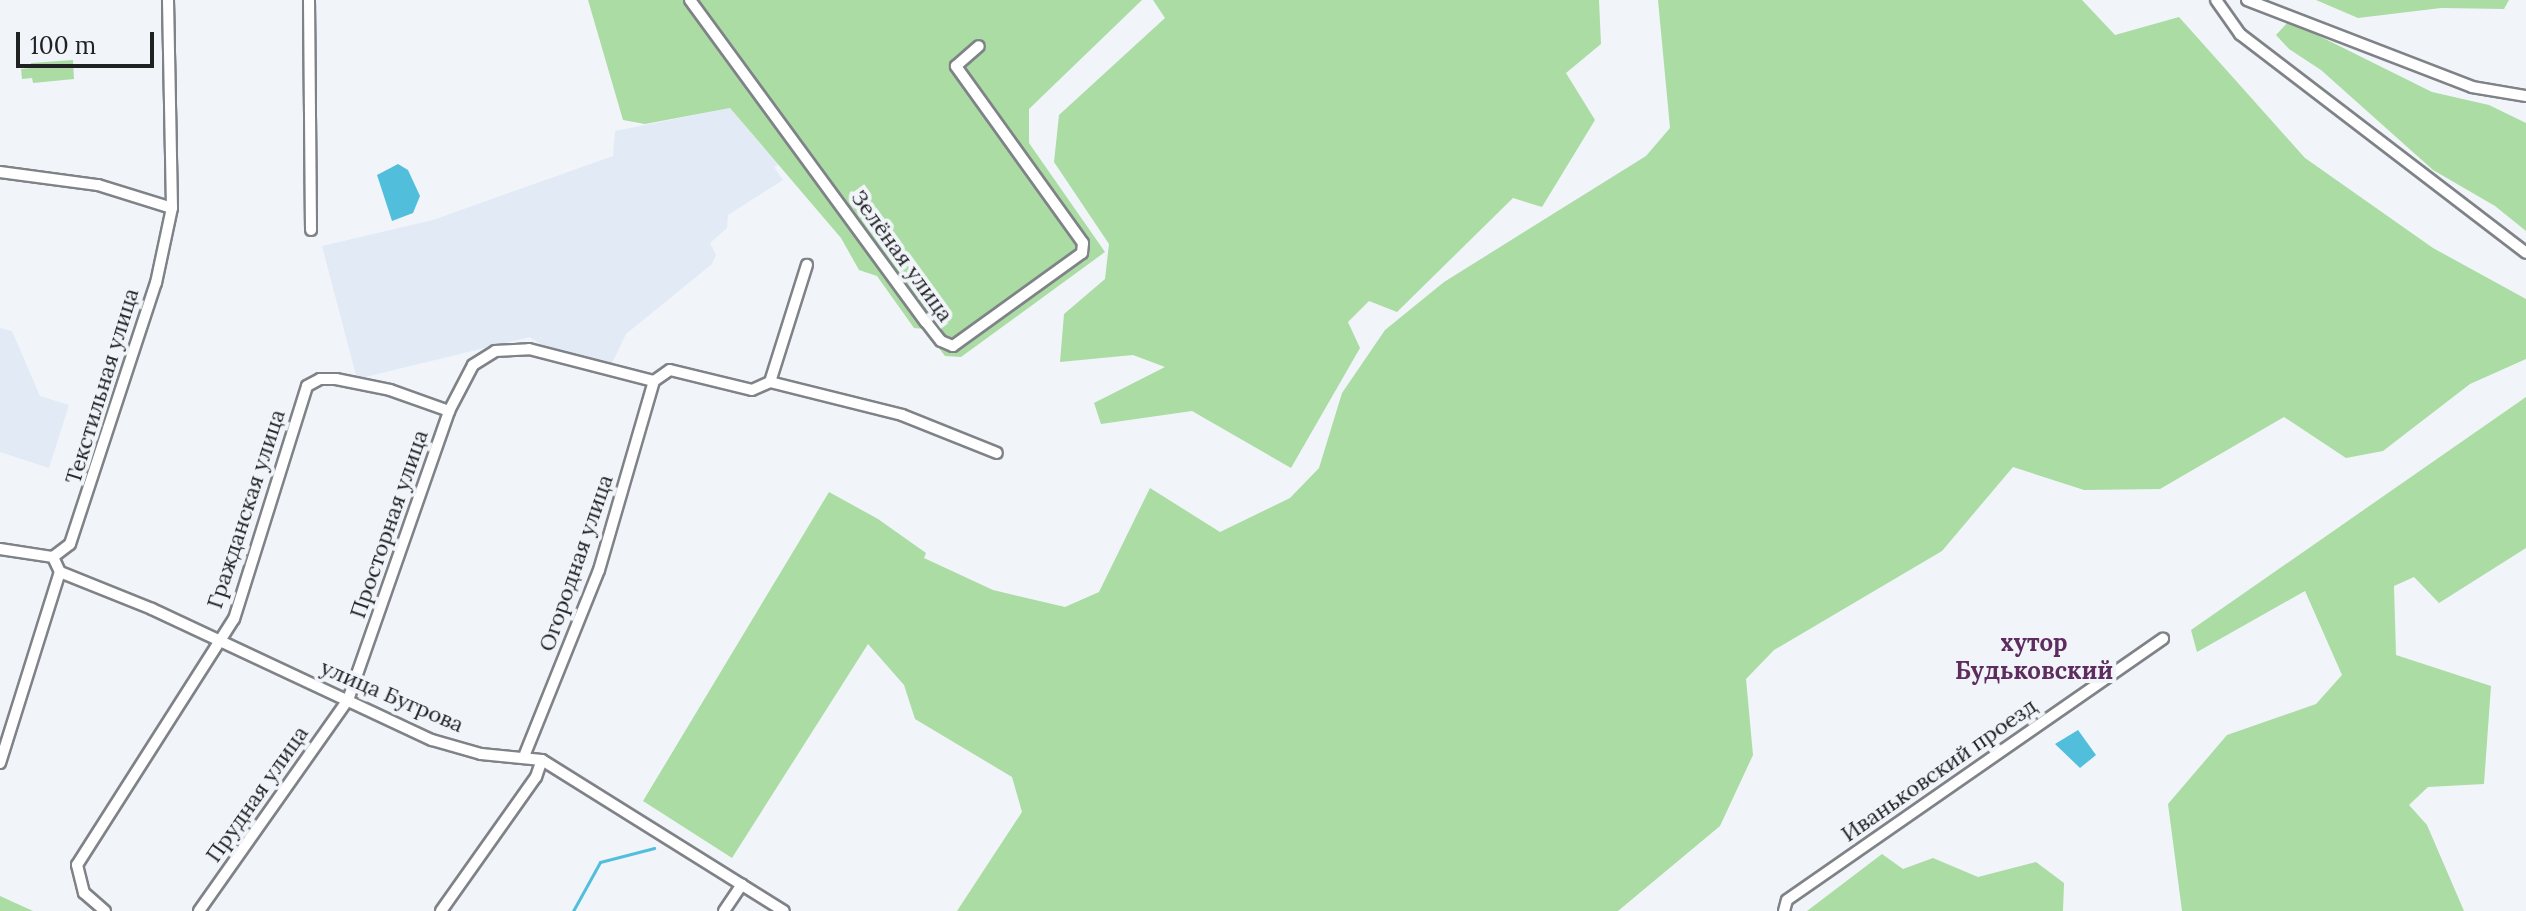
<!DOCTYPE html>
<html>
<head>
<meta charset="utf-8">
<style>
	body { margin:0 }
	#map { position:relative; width:2526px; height:911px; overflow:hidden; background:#f1f5fa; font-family:Lora,serif }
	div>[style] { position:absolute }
	.built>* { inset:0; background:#e1eaf5 }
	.green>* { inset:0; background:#aadca3 }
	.water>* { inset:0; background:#51bfdb }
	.stream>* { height:3px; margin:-1.5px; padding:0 1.5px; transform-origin:1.5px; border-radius:1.5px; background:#51bfdb }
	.roads { filter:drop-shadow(2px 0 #7f8387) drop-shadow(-2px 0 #7f8387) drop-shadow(0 2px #7f8387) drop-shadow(0 -2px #7f8387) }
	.minor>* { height:10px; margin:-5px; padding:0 5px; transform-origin:5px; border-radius:5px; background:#fff }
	span { translate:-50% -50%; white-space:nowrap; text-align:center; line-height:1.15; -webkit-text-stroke:8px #f1f5fa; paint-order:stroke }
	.street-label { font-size:22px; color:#202123 }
	.neighbourhood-label { font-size:24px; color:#5e2d5f; font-weight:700 }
	.scale { position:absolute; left:16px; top:32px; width:138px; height:36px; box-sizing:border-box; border:4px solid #202123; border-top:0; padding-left:10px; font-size:24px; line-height:28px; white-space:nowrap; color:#202123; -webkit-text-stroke:6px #f1f5fa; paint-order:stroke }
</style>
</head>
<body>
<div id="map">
	<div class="built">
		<i style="clip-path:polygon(730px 108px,778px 165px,774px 167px,783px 180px,728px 215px,727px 228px,710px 243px,716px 255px,712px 264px,626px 334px,610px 367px,553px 353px,530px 337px,357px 379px,322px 246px,433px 220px,613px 156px,615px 131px)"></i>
		<i style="clip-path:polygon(0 328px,12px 331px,40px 396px,69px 405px,49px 468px,0 452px)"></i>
	</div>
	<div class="green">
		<i style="clip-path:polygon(588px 0,1142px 0,1029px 109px,1029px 143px,1105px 252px,961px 357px,945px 356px,924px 329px,914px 328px,877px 276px,859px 270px,841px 238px,730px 108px,645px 124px,623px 120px)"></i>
		<i style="clip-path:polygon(1153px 0,1599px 0,1601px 44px,1566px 73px,1595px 120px,1542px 207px,1513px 198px,1397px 312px,1369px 301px,1348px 322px,1360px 348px,1291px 468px,1192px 411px,1101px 424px,1094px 403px,1165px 367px,1133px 355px,1060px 362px,1064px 314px,1105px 279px,1109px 244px,1054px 162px,1059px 115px,1165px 18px)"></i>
		<i style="clip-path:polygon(1658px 0,2082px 0,2115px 35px,2179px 17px,2305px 158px,2433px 248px,2526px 299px,2526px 359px,2470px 384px,2383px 451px,2346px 458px,2284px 417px,2160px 489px,2084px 490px,2013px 467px,1942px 551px,1774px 650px,1746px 679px,1753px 755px,1720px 826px,1618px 911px,957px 911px,1022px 812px,1012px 777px,915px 719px,904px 685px,868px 644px,732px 858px,643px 801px,829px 492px,878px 519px,926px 553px,924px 558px,993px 590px,1065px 607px,1099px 592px,1150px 488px,1220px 532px,1290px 498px,1319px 468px,1342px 393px,1385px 330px,1444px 282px,1646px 156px,1670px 128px)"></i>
		<i style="clip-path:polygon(2316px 0,2509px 0,2504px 9px,2441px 8px,2358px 18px)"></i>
		<i style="clip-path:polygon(2289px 21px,2432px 92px,2489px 105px,2526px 123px,2526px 231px,2495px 206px,2433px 170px,2321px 70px,2289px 49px,2276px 35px)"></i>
		<i style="clip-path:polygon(73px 60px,74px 79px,33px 83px,32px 78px,22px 79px,21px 69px,31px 68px,31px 63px)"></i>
		<i style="clip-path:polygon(2526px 397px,2526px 548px,2439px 603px,2414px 577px,2394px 586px,2396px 655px,2491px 686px,2484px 784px,2428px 787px,2409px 805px,2427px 825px,2464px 911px,2182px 911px,2168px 804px,2227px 735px,2316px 704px,2342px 675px,2305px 591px,2197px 652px,2191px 630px)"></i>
		<i style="clip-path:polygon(1882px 854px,1903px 869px,1933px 858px,1978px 877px,2036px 862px,2064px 883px,2063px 911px,1807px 911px)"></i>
		<i style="clip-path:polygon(0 896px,33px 911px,0 911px)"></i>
	</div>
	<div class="water">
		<i style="clip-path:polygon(398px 164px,408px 170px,420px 196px,413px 213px,392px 221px,377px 175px)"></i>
		<i style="clip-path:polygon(2078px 730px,2096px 755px,2080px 768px,2055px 744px)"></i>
	</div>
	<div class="stream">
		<i style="left:573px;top:911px;width:56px;rotate:-61.1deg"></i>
		<i style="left:600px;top:862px;width:56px;rotate:-14.5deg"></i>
	</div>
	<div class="roads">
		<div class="minor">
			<i style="left:309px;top:0;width:230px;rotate:89.5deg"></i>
			<i style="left:690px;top:0;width:399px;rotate:53.8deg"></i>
			<i style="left:926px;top:322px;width:24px;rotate:52deg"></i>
			<i style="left:941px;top:341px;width:13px;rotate:23deg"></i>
			<i style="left:953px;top:346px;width:159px;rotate:-35.8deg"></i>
			<i style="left:1082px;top:253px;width:10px;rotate:-84deg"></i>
			<i style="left:1083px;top:243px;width:218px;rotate:-125.7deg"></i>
			<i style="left:956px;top:66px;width:30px;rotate:-41deg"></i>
			<i style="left:2216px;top:0;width:42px;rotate:54.8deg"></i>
			<i style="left:2240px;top:34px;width:360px;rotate:37.4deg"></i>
			<i style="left:2247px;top:0;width:241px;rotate:21.1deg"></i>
			<i style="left:2472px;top:87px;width:55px;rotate:9.5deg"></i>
			<i style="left:0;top:172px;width:99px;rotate:7.6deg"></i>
			<i style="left:98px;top:185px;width:77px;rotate:17.3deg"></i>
			<i style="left:770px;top:382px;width:123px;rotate:-72.5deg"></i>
			<i style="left:0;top:549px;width:54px;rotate:8.6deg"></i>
			<i style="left:53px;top:557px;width:21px;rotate:-37deg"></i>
			<i style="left:70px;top:544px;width:275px;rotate:-71.8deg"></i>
			<i style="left:156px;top:283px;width:77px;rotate:-78deg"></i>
			<i style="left:172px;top:208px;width:208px;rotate:-91.1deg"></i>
			<i style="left:60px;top:572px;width:99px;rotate:21.9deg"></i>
			<i style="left:152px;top:609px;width:309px;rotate:25.1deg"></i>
			<i style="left:432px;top:740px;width:51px;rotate:15.9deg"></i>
			<i style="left:481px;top:754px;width:61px;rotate:5.6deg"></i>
			<i style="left:542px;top:760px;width:285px;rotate:32deg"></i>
			<i style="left:525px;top:754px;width:198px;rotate:-68.1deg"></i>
			<i style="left:599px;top:570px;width:197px;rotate:-73.8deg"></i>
			<i style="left:0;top:763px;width:200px;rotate:-72.6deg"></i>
			<i style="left:60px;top:572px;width:17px;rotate:-115deg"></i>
			<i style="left:105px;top:911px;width:28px;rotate:-139deg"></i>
			<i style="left:84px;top:893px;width:29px;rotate:-104deg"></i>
			<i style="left:77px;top:865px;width:292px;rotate:-57.5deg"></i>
			<i style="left:234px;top:619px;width:244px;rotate:-72.6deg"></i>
			<i style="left:307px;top:386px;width:15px;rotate:-28deg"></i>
			<i style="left:320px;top:379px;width:16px"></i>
			<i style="left:336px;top:379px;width:55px;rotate:11.5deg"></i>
			<i style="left:390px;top:390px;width:63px;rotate:19.6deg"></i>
			<i style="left:199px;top:911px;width:258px;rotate:-54.8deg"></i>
			<i style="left:348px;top:700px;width:306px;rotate:-70.7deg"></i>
			<i style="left:449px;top:411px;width:52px;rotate:-62.4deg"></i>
			<i style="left:473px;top:365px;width:26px;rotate:-32deg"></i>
			<i style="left:495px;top:351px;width:34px;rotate:-3deg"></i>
			<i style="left:529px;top:349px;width:129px;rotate:14.4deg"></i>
			<i style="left:654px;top:381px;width:19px;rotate:-35deg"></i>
			<i style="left:670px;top:370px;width:84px;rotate:13.7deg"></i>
			<i style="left:752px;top:390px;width:20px;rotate:-24deg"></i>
			<i style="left:770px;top:382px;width:136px;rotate:14deg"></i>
			<i style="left:902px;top:415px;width:102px;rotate:21.8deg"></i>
			<i style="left:441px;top:911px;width:164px;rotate:-54.7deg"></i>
			<i style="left:536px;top:777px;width:18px;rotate:-71deg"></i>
			<i style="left:724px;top:911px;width:32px;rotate:-56deg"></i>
			<i style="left:1784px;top:911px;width:11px;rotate:-75deg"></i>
			<i style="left:1787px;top:900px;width:458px;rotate:-34.8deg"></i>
		</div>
	</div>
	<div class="street-label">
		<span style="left:902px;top:256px;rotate:54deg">Зелёная улица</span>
		<span style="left:102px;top:386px;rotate:-73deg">Текстильная улица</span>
		<span style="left:246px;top:509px;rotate:-72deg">Гражданская улица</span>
		<span style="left:389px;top:524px;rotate:-71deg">Просторная улица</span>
		<span style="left:576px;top:563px;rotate:-71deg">Огородная улица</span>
		<span style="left:392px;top:696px;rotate:23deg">улица Бугрова</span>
		<span style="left:1939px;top:770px;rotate:-35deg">Иваньковский проезд</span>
		<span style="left:257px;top:794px;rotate:-55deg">Прудная улица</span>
	</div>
	<div class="neighbourhood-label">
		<span style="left:2034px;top:657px">хутор<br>Будьковский</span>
	</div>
	<div class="scale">100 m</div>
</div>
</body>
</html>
